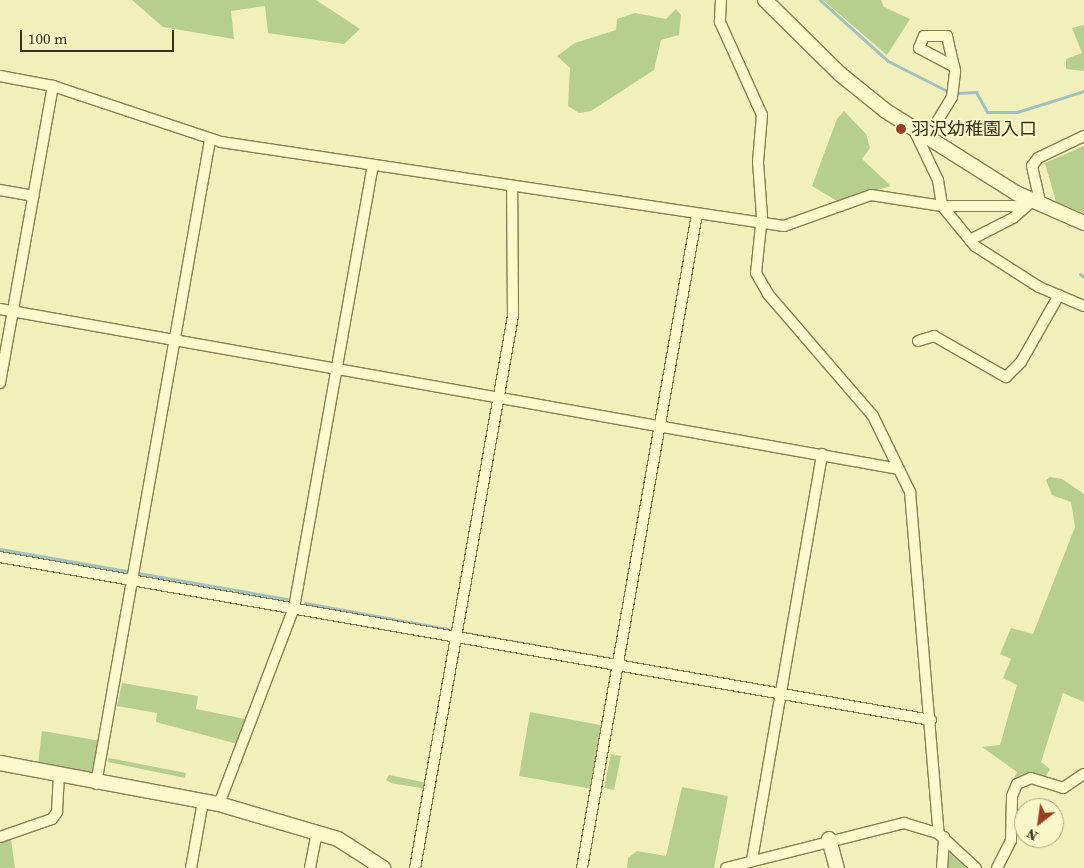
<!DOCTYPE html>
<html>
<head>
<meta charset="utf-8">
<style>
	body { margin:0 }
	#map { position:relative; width:1084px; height:868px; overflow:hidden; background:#f1efba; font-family:"Source Serif 4","Noto Sans JP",serif }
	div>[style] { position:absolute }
	.green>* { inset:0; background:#b6cf8d }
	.stream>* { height:3px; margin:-1.5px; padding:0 1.5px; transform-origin:1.5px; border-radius:1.5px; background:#9fc1c0 }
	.roads { filter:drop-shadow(1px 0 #897e53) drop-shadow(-1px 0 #897e53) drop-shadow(0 1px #897e53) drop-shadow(0 -1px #897e53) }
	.street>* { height:10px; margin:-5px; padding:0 5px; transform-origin:5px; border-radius:5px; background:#fcfacd }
	.secondary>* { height:14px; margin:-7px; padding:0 7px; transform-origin:7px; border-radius:7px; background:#fcfacd }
	.dots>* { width:14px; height:14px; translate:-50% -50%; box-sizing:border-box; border:2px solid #f8f7ca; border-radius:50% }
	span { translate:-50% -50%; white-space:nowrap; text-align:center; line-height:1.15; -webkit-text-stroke:4px #f8f7ca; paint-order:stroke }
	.poi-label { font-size:18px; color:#362f19 }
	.left { translate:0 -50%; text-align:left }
	.north { position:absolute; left:1014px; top:798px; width:50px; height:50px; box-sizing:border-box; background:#f8f7ca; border:1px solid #aaa783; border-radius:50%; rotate:210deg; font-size:14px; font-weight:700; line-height:20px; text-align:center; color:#362f19 }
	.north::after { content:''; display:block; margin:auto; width:18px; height:22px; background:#9c3f1f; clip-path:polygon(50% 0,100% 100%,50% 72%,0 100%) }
	.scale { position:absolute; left:20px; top:30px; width:154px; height:22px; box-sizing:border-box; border:2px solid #362f19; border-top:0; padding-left:6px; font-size:15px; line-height:18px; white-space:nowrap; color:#362f19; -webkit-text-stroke:4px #f8f7ca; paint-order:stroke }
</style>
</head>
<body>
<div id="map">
	<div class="green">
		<i style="clip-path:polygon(132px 0,316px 0,360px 29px,344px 44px,268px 33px,265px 6px,231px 11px,234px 39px,163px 27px)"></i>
		<i style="clip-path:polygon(823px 0,881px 0,884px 7px,910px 19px,887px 55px)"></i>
		<i style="clip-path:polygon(676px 9px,681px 15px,679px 35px,661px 40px,654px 70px,591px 111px,579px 113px,568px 106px,570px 68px,557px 56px,575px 43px,616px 30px,617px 19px,635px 13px,666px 19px)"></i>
		<i style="clip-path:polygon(1084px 25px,1084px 71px,1066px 69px,1066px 59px,1082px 53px,1072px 28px)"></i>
		<i style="clip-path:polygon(844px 111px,866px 134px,870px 148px,862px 159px,891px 186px,837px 201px,812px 186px,837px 119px)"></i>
		<i style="clip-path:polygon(1084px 146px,1084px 213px,1056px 202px,1045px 163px)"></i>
		<i style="clip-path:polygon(1050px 477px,1062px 479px,1084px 494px,1084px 702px,1063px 693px,1041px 762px,1050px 769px,1045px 778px,1032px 776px,1011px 794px,1007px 792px,1017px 772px,982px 747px,1000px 745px,1017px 685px,1003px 678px,1011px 659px,1000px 654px,1011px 628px,1033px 634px,1075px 527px,1071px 502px,1052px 495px,1046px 480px)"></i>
		<i style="clip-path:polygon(122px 683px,198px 696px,196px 709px,250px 720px,241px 745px,156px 722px,157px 713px,117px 706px)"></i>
		<i style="clip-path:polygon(530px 712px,606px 726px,593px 789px,519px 776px)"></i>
		<i style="clip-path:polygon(42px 731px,101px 741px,93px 776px,38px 764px)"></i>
		<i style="clip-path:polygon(611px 754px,621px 756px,614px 790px,604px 788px)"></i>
		<i style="clip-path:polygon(109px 758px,186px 773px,185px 778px,108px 762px)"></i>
		<i style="clip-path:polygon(389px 775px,427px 783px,426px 789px,391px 783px,386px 780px)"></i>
		<i style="clip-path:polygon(682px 787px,728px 796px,714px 868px,627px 868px,628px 858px,637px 851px,666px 856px)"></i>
		<i style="clip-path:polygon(11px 839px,15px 868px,0 868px,0 842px)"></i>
		<i style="clip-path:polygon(950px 844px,974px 868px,947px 868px)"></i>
	</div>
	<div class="stream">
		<i style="left:820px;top:0;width:91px;rotate:41.9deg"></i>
		<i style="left:888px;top:61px;width:68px;rotate:26.9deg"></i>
		<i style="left:957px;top:93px;width:19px;rotate:-3deg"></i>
		<i style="left:976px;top:92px;width:23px;rotate:61deg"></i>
		<i style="left:987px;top:112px;width:30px"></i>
		<i style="left:1017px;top:112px;width:70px;rotate:-17.4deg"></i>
		<i style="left:1080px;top:274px;width:5px;rotate:37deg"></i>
		<i style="left:0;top:549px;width:291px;rotate:9.9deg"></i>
		<i style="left:305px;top:603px;width:145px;rotate:10.3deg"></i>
		<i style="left:466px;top:633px;width:149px;rotate:10deg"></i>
	</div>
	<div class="roads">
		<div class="street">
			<i style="left:721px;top:0;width:22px;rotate:93deg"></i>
			<i style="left:720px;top:22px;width:102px;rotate:65.7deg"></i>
			<i style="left:762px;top:115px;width:47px;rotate:94.9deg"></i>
			<i style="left:758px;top:162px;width:54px;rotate:85.8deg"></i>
			<i style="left:762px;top:216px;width:57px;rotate:96deg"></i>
			<i style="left:756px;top:273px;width:24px;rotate:60deg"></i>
			<i style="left:768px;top:294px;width:161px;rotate:49.3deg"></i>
			<i style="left:873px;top:416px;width:85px;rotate:64deg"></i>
			<i style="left:910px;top:492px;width:343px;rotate:85.2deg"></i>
			<i style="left:0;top:76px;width:54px;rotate:10.7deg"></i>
			<i style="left:53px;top:86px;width:177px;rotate:18.4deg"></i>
			<i style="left:221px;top:142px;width:569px;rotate:8.49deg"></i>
			<i style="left:784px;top:226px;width:92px;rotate:-19.6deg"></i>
			<i style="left:871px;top:195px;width:72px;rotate:8.8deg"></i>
			<i style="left:942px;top:206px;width:84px"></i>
			<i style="left:914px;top:130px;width:55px;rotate:64.4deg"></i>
			<i style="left:938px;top:180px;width:26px;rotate:81deg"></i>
			<i style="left:942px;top:206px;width:52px;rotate:50.5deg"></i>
			<i style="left:975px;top:246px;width:76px;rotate:32.6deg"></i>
			<i style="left:1039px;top:287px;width:49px;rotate:22.9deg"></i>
			<i style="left:927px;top:138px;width:48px;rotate:-58.6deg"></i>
			<i style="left:952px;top:97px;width:26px;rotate:-83deg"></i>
			<i style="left:955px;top:71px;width:36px;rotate:-103deg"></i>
			<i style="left:947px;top:36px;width:23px;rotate:180deg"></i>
			<i style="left:924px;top:36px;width:13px;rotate:113deg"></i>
			<i style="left:919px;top:48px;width:40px;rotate:28deg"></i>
			<i style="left:0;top:190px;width:34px;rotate:10deg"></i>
			<i style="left:1041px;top:206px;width:41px;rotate:-102.7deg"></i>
			<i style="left:1032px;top:166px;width:10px;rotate:-53deg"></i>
			<i style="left:1038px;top:158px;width:51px;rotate:-25.6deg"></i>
			<i style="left:970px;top:240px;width:48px;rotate:-27.1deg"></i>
			<i style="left:1013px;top:218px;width:21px;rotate:-41deg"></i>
			<i style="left:0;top:309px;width:913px;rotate:10.09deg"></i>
			<i style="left:918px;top:341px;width:17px;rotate:-17deg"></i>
			<i style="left:934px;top:336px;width:83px;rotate:29.7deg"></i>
			<i style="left:1006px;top:377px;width:21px;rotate:-45deg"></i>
			<i style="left:1021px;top:362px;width:77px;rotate:-60.4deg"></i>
			<i style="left:0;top:383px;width:302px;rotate:-79.9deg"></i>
			<i style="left:0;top:557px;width:945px;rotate:9.93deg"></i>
			<i style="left:96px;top:784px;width:654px;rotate:-79.96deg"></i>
			<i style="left:219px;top:804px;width:210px;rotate:-69.1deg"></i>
			<i style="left:294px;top:608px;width:450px;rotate:-79.9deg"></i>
			<i style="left:0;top:837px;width:55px;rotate:-19.1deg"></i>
			<i style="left:52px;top:819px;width:9px;rotate:-54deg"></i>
			<i style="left:57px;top:812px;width:35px;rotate:-87deg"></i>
			<i style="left:752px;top:860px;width:412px;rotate:-80.2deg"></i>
			<i style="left:191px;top:868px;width:68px;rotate:-79.8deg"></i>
			<i style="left:310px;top:868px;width:37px;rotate:-79deg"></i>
			<i style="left:415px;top:868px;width:561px;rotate:-79.93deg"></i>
			<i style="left:513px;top:316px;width:129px;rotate:-90.4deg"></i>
			<i style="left:582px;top:868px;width:664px;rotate:-80.03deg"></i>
			<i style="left:726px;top:868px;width:184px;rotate:-14.2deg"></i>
			<i style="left:904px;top:823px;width:37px;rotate:17deg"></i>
			<i style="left:939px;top:834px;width:50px;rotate:42.6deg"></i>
			<i style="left:942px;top:868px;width:31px;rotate:-86deg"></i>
			<i style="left:997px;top:868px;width:30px;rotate:-63deg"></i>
			<i style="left:1011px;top:841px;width:45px;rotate:-88.7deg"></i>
			<i style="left:1012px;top:796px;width:13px;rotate:-67deg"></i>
			<i style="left:1017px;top:784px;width:15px;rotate:-23deg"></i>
			<i style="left:1031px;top:778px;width:34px;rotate:17deg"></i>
			<i style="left:1063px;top:788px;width:25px;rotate:-34deg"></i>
		</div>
		<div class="secondary">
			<i style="left:765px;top:0;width:105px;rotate:44.6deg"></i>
			<i style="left:840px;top:74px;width:59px;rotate:38.8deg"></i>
			<i style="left:886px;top:111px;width:154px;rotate:32.2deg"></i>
			<i style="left:1016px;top:193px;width:74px;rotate:23.8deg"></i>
			<i style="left:0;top:763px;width:223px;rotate:10.6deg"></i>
			<i style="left:219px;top:804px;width:124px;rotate:16.4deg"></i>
			<i style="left:338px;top:839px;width:54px;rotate:32.8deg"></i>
			<i style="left:829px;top:839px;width:30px;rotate:75deg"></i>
		</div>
	</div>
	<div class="dots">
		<i style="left:901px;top:129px;background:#9c3f1f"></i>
	</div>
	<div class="poi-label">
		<span class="left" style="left:911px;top:129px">羽沢幼稚園入口</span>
	</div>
	<div class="north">N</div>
	<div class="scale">100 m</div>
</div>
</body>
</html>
